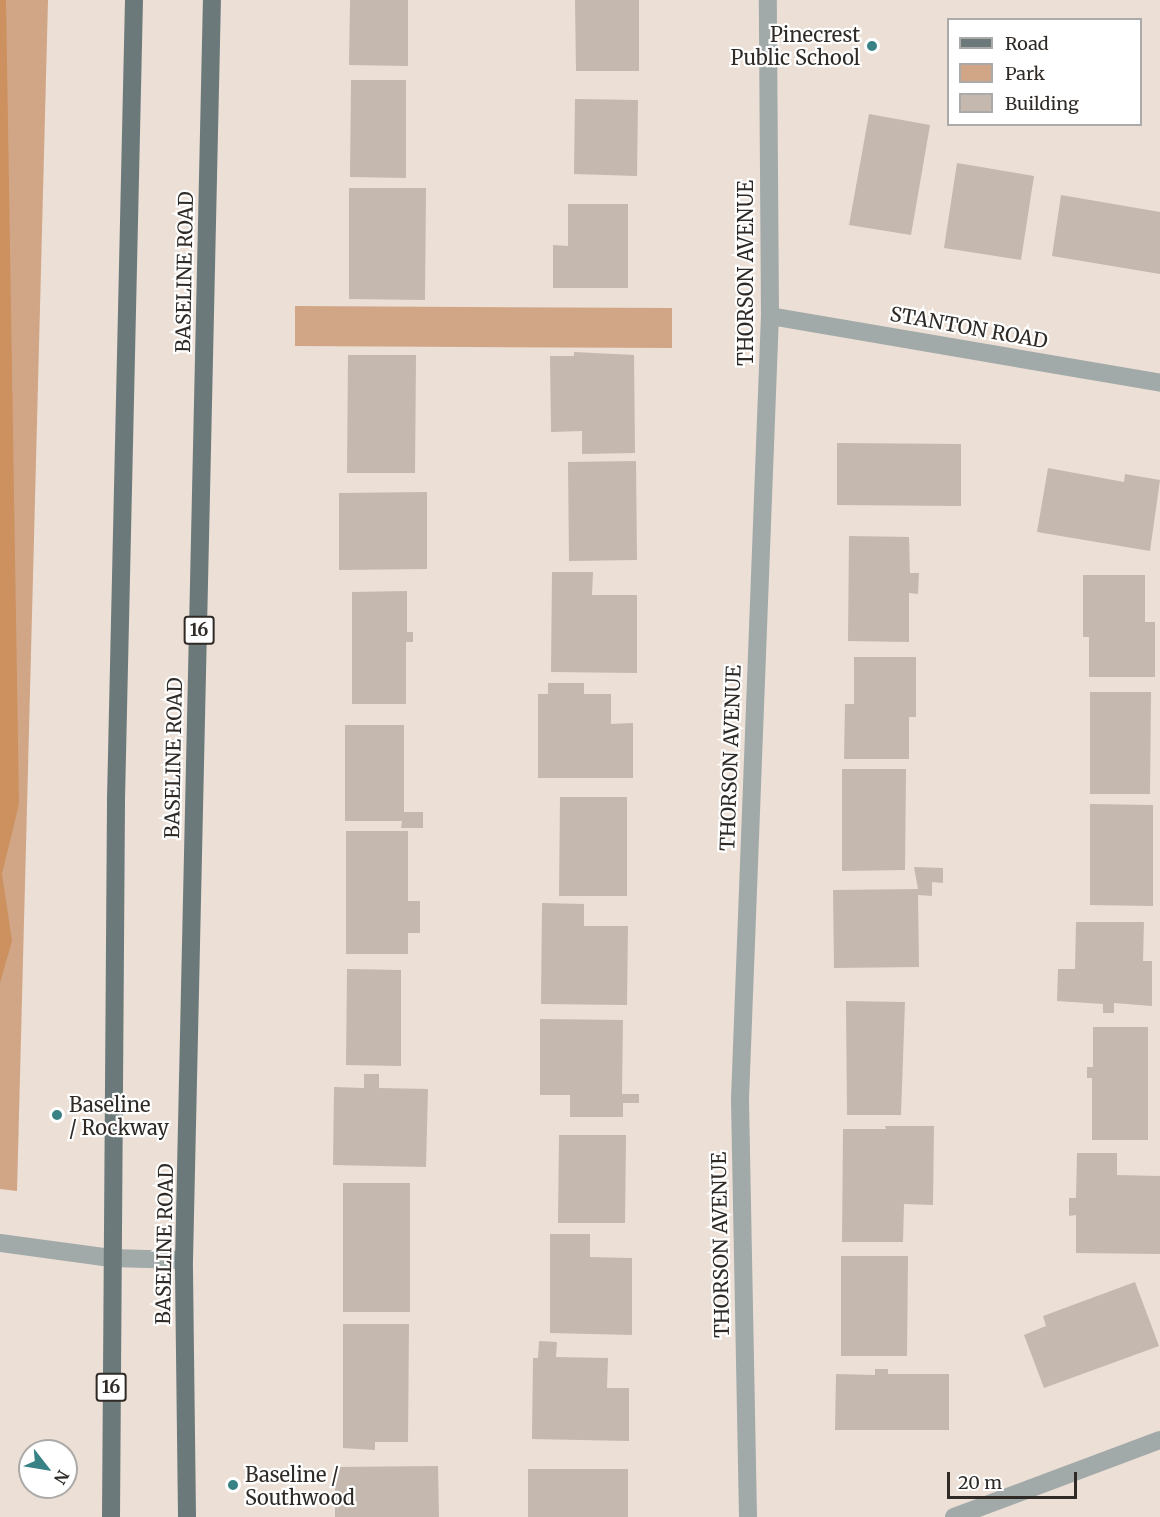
<!DOCTYPE html>
<html>
<head>
<meta charset="utf-8">
<style>
	body { margin:0 }
	#map { position:relative; width:1160px; height:1517px; overflow:hidden; background:#ecdfd5; font-family:Merriweather,serif }
	div>[style] { position:absolute }
	.green>* { inset:0; background:#d0a687 }
	.forest>* { inset:0; background:#cd905f }
	.building>* { inset:0; background:#c5b8af }
	.minor>* { height:18px; margin:-9px; padding:0 9px; transform-origin:9px; border-radius:9px; background:#a1a9a9 }
	.major>* { height:18px; margin:-9px; padding:0 9px; transform-origin:9px; border-radius:9px; background:#6b797a }
	.dots>* { width:16px; height:16px; translate:-50% -50%; box-sizing:border-box; border:3px solid #fff; border-radius:50% }
	span { translate:-50% -50%; white-space:nowrap; text-align:center; line-height:1.15; -webkit-text-stroke:4.5px #fff; paint-order:stroke }
	.shield-label span { padding:2px 4px; background:#fff; border:2px solid; border-radius:4px; -webkit-text-stroke-width:0 }
	.shield-label { font-size:18px; color:#2f2a26; font-weight:700 }
	.poi-label { font-size:20px; color:#2f2a26 }
	.right { translate:-100% -50%; text-align:right }
	.left { translate:0 -50%; text-align:left }
	.street-label { font-size:20px; color:#2f2a26 }
	.legend { position:absolute; left:947px; top:18px; width:195px; height:108px; box-sizing:border-box; background:#fff; border:2px solid #acaaa8; margin:0; padding:8px 10px; list-style:none; font-size:18px; color:#2f2a26 }
	.legend li { display:flex; align-items:center; gap:12px; height:30px }
	.legend b { width:30px; border:2px solid #acaaa8 }
	.north { position:absolute; left:18px; top:1439px; width:60px; height:60px; box-sizing:border-box; background:#fff; border:2px solid #acaaa8; border-radius:50%; rotate:121deg; font-size:16px; font-weight:700; line-height:24px; text-align:center; color:#2f2a26 }
	.north::after { content:''; display:block; margin:auto; width:21px; height:27px; background:#388184; clip-path:polygon(50% 0,100% 100%,50% 72%,0 100%) }
	.scale { position:absolute; left:947px; top:1472px; width:130px; height:27px; box-sizing:border-box; border:3px solid #2f2a26; border-top:0; padding-left:8px; font-size:18px; line-height:21px; white-space:nowrap; color:#2f2a26; -webkit-text-stroke:4px #fff; paint-order:stroke }
</style>
</head>
<body>
<div id="map">
	<div class="green">
		<i style="clip-path:polygon(0 0,48px 0,17px 1191px,0 1189px)"></i>
		<i style="clip-path:polygon(295px 306px,672px 308px,672px 348px,295px 346px)"></i>
	</div>
	<div class="forest">
		<i style="clip-path:polygon(0 0,6px 0,19px 804px,2px 874px,12px 941px,0 983px)"></i>
	</div>
	<div class="building">
		<i style="clip-path:polygon(350px 0,408px 0,408px 66px,349px 65px)"></i>
		<i style="clip-path:polygon(575px 0,639px 0,639px 71px,576px 71px)"></i>
		<i style="clip-path:polygon(351px 80px,406px 80px,406px 178px,350px 177px)"></i>
		<i style="clip-path:polygon(575px 99px,638px 100px,637px 176px,574px 174px)"></i>
		<i style="clip-path:polygon(869px 114px,930px 125px,911px 235px,849px 225px)"></i>
		<i style="clip-path:polygon(957px 163px,1034px 176px,1021px 260px,944px 248px)"></i>
		<i style="clip-path:polygon(349px 188px,426px 188px,425px 300px,349px 299px)"></i>
		<i style="clip-path:polygon(1061px 195px,1160px 212px,1160px 274px,1052px 256px)"></i>
		<i style="clip-path:polygon(568px 204px,628px 204px,628px 288px,553px 288px,553px 245px,568px 246px)"></i>
		<i style="clip-path:polygon(574px 352px,634px 355px,635px 453px,582px 454px,582px 431px,551px 432px,550px 356px,574px 356px)"></i>
		<i style="clip-path:polygon(348px 355px,416px 355px,415px 473px,347px 473px)"></i>
		<i style="clip-path:polygon(837px 443px,961px 444px,961px 506px,837px 505px)"></i>
		<i style="clip-path:polygon(636px 461px,637px 560px,569px 561px,568px 462px)"></i>
		<i style="clip-path:polygon(1048px 468px,1124px 482px,1125px 474px,1160px 480px,1150px 551px,1037px 532px)"></i>
		<i style="clip-path:polygon(427px 492px,427px 569px,339px 570px,339px 493px)"></i>
		<i style="clip-path:polygon(849px 536px,909px 537px,910px 573px,919px 573px,918px 594px,909px 593px,909px 642px,848px 641px)"></i>
		<i style="clip-path:polygon(552px 572px,593px 572px,592px 595px,637px 595px,637px 673px,551px 672px)"></i>
		<i style="clip-path:polygon(1083px 575px,1145px 575px,1145px 622px,1155px 622px,1155px 677px,1089px 677px,1089px 637px,1083px 637px)"></i>
		<i style="clip-path:polygon(407px 591px,407px 632px,413px 632px,413px 642px,406px 642px,406px 704px,352px 704px,352px 592px)"></i>
		<i style="clip-path:polygon(854px 657px,916px 657px,916px 717px,909px 717px,909px 759px,844px 759px,845px 704px,854px 704px)"></i>
		<i style="clip-path:polygon(548px 683px,584px 683px,584px 694px,611px 694px,611px 724px,633px 723px,633px 778px,538px 778px,538px 694px,548px 694px)"></i>
		<i style="clip-path:polygon(1090px 692px,1151px 692px,1150px 794px,1090px 794px)"></i>
		<i style="clip-path:polygon(345px 725px,404px 725px,404px 812px,423px 812px,423px 828px,401px 828px,402px 821px,345px 821px)"></i>
		<i style="clip-path:polygon(842px 769px,906px 769px,905px 870px,842px 871px)"></i>
		<i style="clip-path:polygon(560px 797px,627px 797px,627px 896px,559px 896px)"></i>
		<i style="clip-path:polygon(1090px 804px,1153px 805px,1153px 906px,1090px 905px)"></i>
		<i style="clip-path:polygon(346px 831px,408px 831px,408px 901px,420px 901px,420px 933px,408px 933px,408px 954px,346px 954px)"></i>
		<i style="clip-path:polygon(914px 867px,943px 868px,943px 883px,932px 882px,932px 896px,918px 895px,919px 967px,834px 968px,833px 890px,918px 889px)"></i>
		<i style="clip-path:polygon(542px 903px,584px 904px,584px 926px,628px 926px,627px 1005px,541px 1004px)"></i>
		<i style="clip-path:polygon(1076px 922px,1144px 922px,1143px 961px,1152px 961px,1152px 1006px,1114px 1003px,1114px 1013px,1103px 1013px,1103px 1004px,1057px 1001px,1058px 969px,1075px 969px)"></i>
		<i style="clip-path:polygon(347px 969px,401px 970px,401px 1066px,346px 1065px)"></i>
		<i style="clip-path:polygon(846px 1001px,905px 1002px,901px 1115px,847px 1115px)"></i>
		<i style="clip-path:polygon(540px 1019px,623px 1020px,622px 1094px,639px 1094px,639px 1103px,623px 1103px,623px 1117px,570px 1117px,570px 1095px,540px 1095px)"></i>
		<i style="clip-path:polygon(1093px 1027px,1148px 1027px,1148px 1140px,1092px 1140px,1092px 1078px,1087px 1078px,1087px 1067px,1093px 1067px)"></i>
		<i style="clip-path:polygon(364px 1074px,379px 1074px,379px 1088px,428px 1089px,426px 1167px,333px 1165px,334px 1087px,364px 1088px)"></i>
		<i style="clip-path:polygon(885px 1126px,934px 1126px,933px 1205px,904px 1204px,903px 1242px,842px 1242px,843px 1129px,886px 1129px)"></i>
		<i style="clip-path:polygon(559px 1135px,626px 1135px,625px 1223px,558px 1223px)"></i>
		<i style="clip-path:polygon(1077px 1153px,1117px 1153px,1117px 1175px,1160px 1176px,1160px 1254px,1076px 1253px,1076px 1215px,1069px 1216px,1069px 1198px,1076px 1198px)"></i>
		<i style="clip-path:polygon(343px 1183px,410px 1183px,410px 1312px,343px 1312px)"></i>
		<i style="clip-path:polygon(550px 1234px,590px 1234px,590px 1257px,632px 1258px,632px 1335px,550px 1333px)"></i>
		<i style="clip-path:polygon(841px 1256px,908px 1256px,907px 1356px,841px 1356px)"></i>
		<i style="clip-path:polygon(1135px 1282px,1159px 1346px,1044px 1388px,1024px 1335px,1046px 1326px,1043px 1316px)"></i>
		<i style="clip-path:polygon(343px 1324px,409px 1324px,408px 1442px,375px 1442px,375px 1450px,343px 1448px)"></i>
		<i style="clip-path:polygon(539px 1341px,557px 1342px,556px 1357px,608px 1358px,607px 1388px,629px 1388px,629px 1441px,532px 1439px,533px 1358px,538px 1358px)"></i>
		<i style="clip-path:polygon(875px 1369px,888px 1369px,888px 1374px,949px 1374px,949px 1430px,835px 1430px,836px 1374px,875px 1375px)"></i>
		<i style="clip-path:polygon(438px 1466px,439px 1517px,335px 1517px,335px 1467px)"></i>
		<i style="clip-path:polygon(528px 1469px,628px 1469px,628px 1517px,528px 1517px)"></i>
	</div>
	<div class="minor">
		<i style="left:770px;top:316px;width:396px;rotate:9.7deg"></i>
		<i style="left:0;top:1243px;width:112px;rotate:7.7deg"></i>
		<i style="left:111px;top:1258px;width:73px;rotate:1.6deg"></i>
		<i style="left:748px;top:1517px;width:418px;rotate:-91.1deg"></i>
		<i style="left:740px;top:1099px;width:784px;rotate:-87.81deg"></i>
		<i style="left:770px;top:316px;width:316px;rotate:-90.4deg"></i>
		<i style="left:954px;top:1517px;width:220px;rotate:-20.5deg"></i>
	</div>
	<div class="major">
		<i style="left:111px;top:1517px;width:718px;rotate:-89.6deg"></i>
		<i style="left:116px;top:799px;width:799px;rotate:-88.71deg"></i>
		<i style="left:187px;top:1517px;width:257px;rotate:-90.7deg"></i>
		<i style="left:184px;top:1260px;width:1260px;rotate:-88.73deg"></i>
	</div>
	<div class="dots">
		<i style="left:872px;top:46px;background:#388184"></i>
		<i style="left:57px;top:1115px;background:#388184"></i>
		<i style="left:233px;top:1485px;background:#388184"></i>
	</div>
	<div class="shield-label">
		<span style="left:199px;top:630px">16</span>
		<span style="left:111px;top:1387px">16</span>
	</div>
	<div class="poi-label">
		<span class="right" style="left:860px;top:46px">Pinecrest<br>Public School</span>
		<span class="left" style="left:69px;top:1116px">Baseline<br>/ Rockway</span>
		<span class="left" style="left:245px;top:1486px">Baseline /<br>Southwood</span>
	</div>
	<div class="street-label">
		<span style="left:184px;top:272px;rotate:-89deg">BASELINE ROAD</span>
		<span style="left:745px;top:273px;rotate:-90deg">THORSON AVENUE</span>
		<span style="left:969px;top:327px;rotate:10deg">STANTON ROAD</span>
		<span style="left:173px;top:758px;rotate:-89deg">BASELINE ROAD</span>
		<span style="left:730px;top:758px;rotate:-88deg">THORSON AVENUE</span>
		<span style="left:164px;top:1244px;rotate:-89deg">BASELINE ROAD</span>
		<span style="left:720px;top:1245px;rotate:-91deg">THORSON AVENUE</span>
	</div>
	<ul class="legend">
	<li><b style="height:8px;background:#6b797a"></b>Road</li>
	<li><b style="height:16px;background:#d0a687"></b>Park</li>
	<li><b style="height:16px;background:#c5b8af"></b>Building</li>
	</ul>
	<div class="north">N</div>
	<div class="scale">20 m</div>
</div>
</body>
</html>
